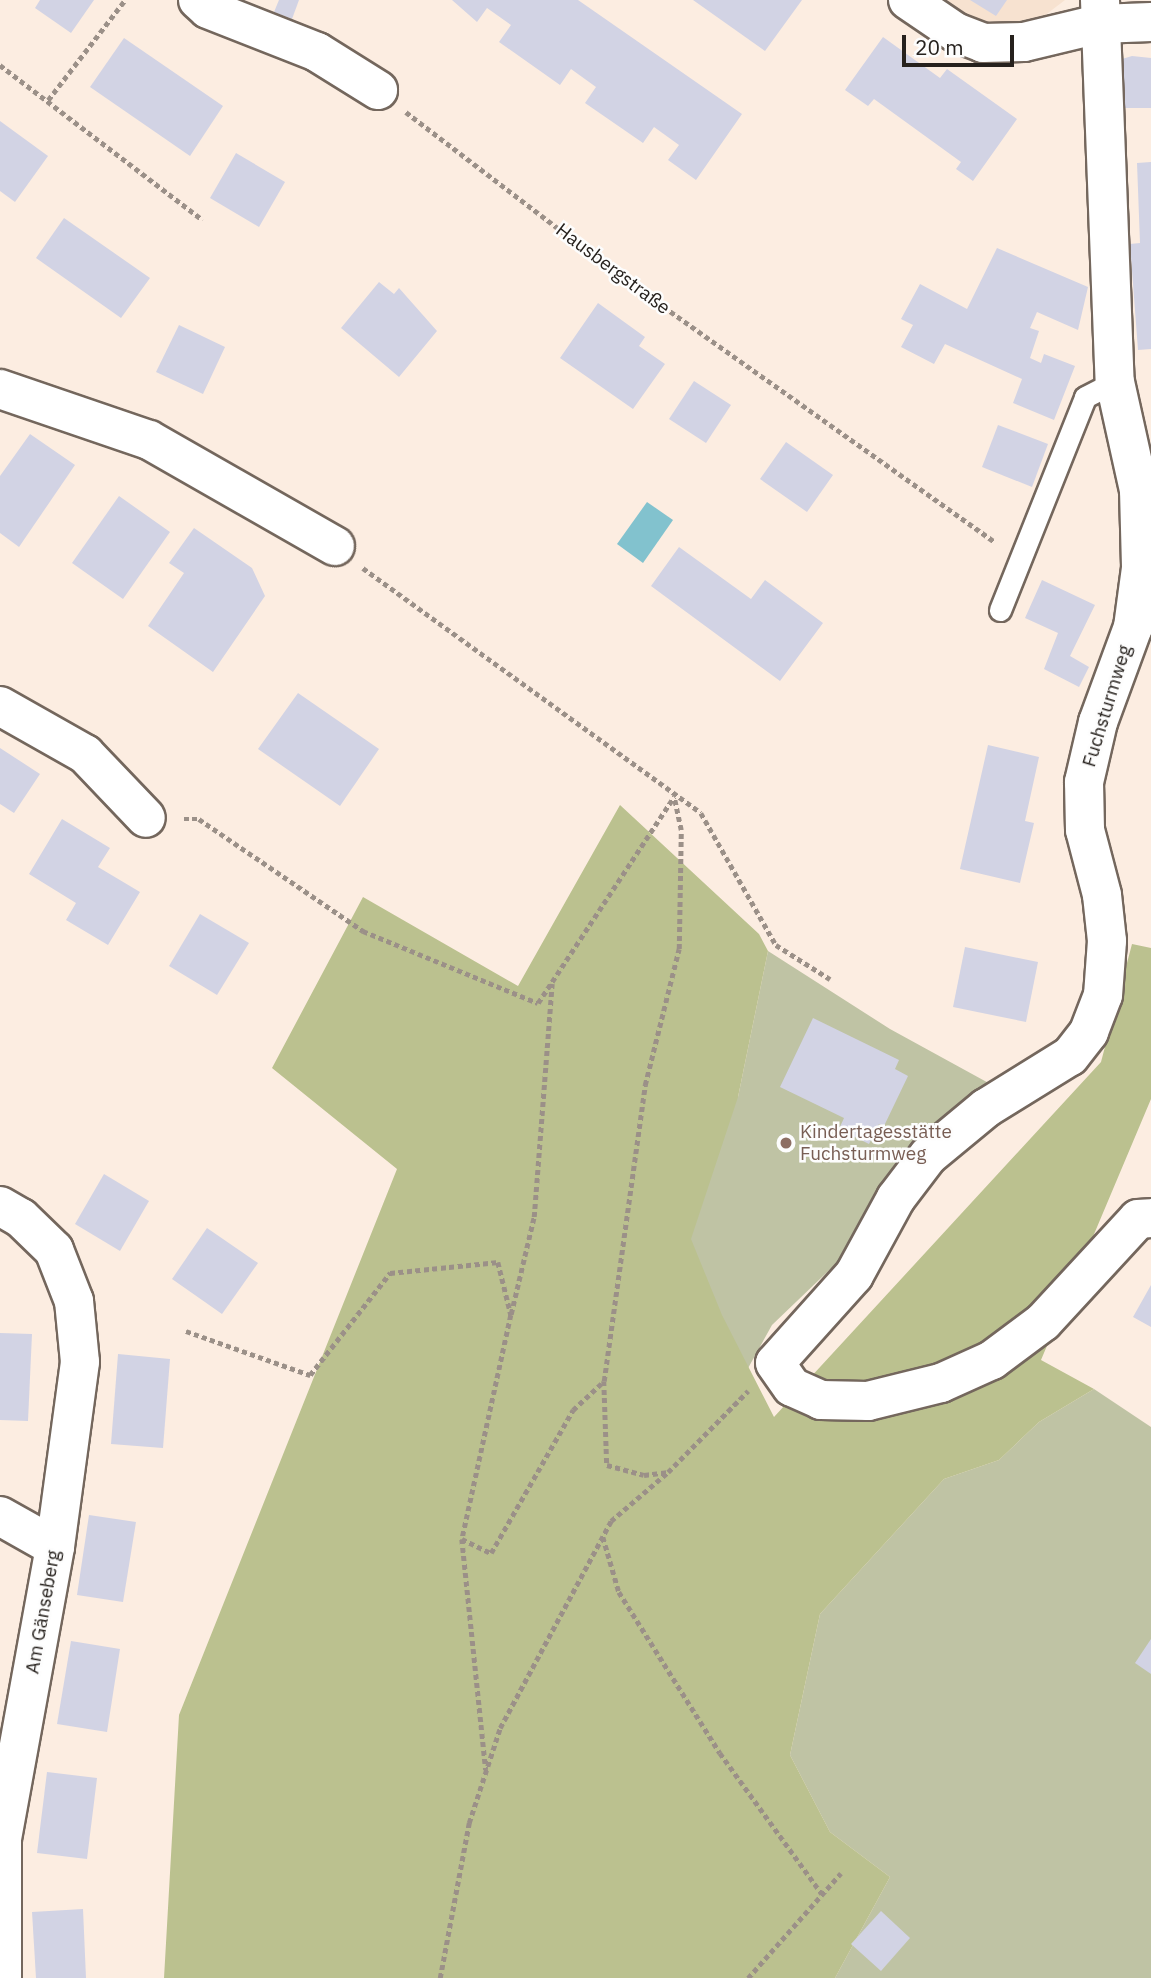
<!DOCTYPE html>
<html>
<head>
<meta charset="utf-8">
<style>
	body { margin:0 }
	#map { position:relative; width:1151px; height:1978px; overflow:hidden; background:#fcede1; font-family:"IBM Plex Sans",sans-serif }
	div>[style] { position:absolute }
	.built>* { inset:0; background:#f7e2d0 }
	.green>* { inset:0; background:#bfc3a4 }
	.forest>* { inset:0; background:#bbc18f }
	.water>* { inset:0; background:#82c2ce }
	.building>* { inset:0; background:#d2d3e4 }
	.path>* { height:4.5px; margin-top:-2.25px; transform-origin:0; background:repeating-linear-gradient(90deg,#9b9088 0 5px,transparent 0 8.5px) }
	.roads { filter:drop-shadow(2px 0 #74675d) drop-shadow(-2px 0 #74675d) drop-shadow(0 2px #74675d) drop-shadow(0 -2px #74675d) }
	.lane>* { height:21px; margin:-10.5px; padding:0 10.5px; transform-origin:10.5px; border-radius:10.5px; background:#fff }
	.street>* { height:38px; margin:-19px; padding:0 19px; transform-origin:19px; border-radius:19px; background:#fff }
	.dots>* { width:19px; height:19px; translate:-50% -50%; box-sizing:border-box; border:4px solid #fdfdfd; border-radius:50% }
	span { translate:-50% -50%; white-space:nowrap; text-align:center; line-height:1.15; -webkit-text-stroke:5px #fdfdfd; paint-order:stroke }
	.street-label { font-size:19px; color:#26211d }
	.education-label { font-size:19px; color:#785e54 }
	.left { translate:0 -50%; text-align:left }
	.scale { position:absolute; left:902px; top:35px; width:112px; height:32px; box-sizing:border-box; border:4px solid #26211d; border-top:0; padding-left:9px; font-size:21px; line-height:24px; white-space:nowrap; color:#26211d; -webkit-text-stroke:5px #fdfdfd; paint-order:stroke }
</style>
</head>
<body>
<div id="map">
	<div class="built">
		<i style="clip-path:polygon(942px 0,1065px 0,1035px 23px,1007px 29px,968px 21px)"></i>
	</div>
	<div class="green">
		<i style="clip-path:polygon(768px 951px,890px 1029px,994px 1086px,889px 1174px,845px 1255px,772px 1325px,742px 1379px,682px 1358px,655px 1087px,738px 1097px)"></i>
		<i style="clip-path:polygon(1094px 1389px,1151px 1427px,1151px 1978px,835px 1978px,890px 1877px,830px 1832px,790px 1755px,820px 1614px,944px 1479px,999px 1460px,1039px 1422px)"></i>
	</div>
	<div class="forest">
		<i style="clip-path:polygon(620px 805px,759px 934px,768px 951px,738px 1097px,691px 1239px,722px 1315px,774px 1417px,1101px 1062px,1132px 944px,1151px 948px,1151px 1099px,1041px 1360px,1094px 1389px,1039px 1422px,999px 1460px,944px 1479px,820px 1614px,790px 1755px,830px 1832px,890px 1877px,835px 1978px,164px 1978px,179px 1715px,397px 1169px,272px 1068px,363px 897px,518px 986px)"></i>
	</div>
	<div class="water">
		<i style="clip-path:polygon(647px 502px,673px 520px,643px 563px,617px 544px)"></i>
	</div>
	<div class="building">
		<i style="clip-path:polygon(40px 0,94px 0,71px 33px,35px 8px)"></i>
		<i style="clip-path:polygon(279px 0,299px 0,292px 19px,274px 12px)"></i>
		<i style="clip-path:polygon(452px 0,578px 0,742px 114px,696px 180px,668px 160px,679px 145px,654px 127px,643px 143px,585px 103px,596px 87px,571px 69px,560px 85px,499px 42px,511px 25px,487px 8px,477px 22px)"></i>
		<i style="clip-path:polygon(693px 0,802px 0,765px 51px)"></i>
		<i style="clip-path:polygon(970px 0,1007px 0,996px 16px)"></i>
		<i style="clip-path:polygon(883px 37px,940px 78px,947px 69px,1017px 119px,973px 181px,956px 169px,961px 162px,874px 99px,868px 106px,845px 90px)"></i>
		<i style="clip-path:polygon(124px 38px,223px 106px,190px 156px,90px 87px)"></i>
		<i style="clip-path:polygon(1132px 56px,1151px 58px,1151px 108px,1122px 108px,1120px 68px,1122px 59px)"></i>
		<i style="clip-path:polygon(0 121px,48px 156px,15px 202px,0 191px)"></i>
		<i style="clip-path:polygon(236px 153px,285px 182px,259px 227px,210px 198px)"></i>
		<i style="clip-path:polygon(1151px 162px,1151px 349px,1138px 350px,1130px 244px,1140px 243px,1137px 163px)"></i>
		<i style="clip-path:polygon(64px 218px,150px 278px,121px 318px,36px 258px)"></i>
		<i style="clip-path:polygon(997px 248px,1088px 287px,1078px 330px,1037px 312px,1030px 328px,1039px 331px,1030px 358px,1041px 363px,1044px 354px,1075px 366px,1054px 420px,1013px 403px,1022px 379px,945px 344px,934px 364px,901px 347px,913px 325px,901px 319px,920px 284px,967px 309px)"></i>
		<i style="clip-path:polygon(379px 282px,394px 294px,399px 288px,437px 331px,399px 377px,341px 328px)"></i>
		<i style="clip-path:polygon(598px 303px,645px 337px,639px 346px,665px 364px,633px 409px,560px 358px)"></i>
		<i style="clip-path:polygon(179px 325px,225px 347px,203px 394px,156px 372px)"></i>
		<i style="clip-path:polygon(694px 381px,731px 405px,706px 443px,669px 419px)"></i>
		<i style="clip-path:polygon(998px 425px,1048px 444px,1032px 487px,982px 467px)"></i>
		<i style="clip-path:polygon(30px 434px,75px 465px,19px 547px,0 533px,0 476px)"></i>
		<i style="clip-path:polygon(786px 442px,833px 475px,807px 512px,760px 479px)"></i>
		<i style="clip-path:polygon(119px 496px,170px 532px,123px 599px,72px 563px)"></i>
		<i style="clip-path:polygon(194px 528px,252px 568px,265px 596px,213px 672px,148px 626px,184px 573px,169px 563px)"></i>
		<i style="clip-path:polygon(679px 547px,751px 599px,765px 580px,823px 623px,780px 681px,651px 586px)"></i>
		<i style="clip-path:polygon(1042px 580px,1095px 605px,1070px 656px,1089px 667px,1079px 687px,1044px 669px,1058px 633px,1025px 618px)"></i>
		<i style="clip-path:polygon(298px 693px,379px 749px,340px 806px,258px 749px)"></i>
		<i style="clip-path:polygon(988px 745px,1039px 757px,1025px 821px,1034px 823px,1020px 883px,960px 869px)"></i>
		<i style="clip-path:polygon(0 748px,40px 774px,14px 813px,0 804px)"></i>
		<i style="clip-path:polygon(62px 819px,110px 848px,98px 867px,140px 892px,108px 945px,66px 920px,76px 903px,29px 874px)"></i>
		<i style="clip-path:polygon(200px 914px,249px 943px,217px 995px,169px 966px)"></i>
		<i style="clip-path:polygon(965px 947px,1038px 962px,1026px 1022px,953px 1007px)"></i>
		<i style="clip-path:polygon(813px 1018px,899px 1060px,895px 1069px,908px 1076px,884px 1126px,879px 1124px,869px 1144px,839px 1129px,844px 1118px,780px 1087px)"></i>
		<i style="clip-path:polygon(104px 1174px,149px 1201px,120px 1251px,75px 1224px)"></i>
		<i style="clip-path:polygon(207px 1228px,258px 1263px,222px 1314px,172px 1279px)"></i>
		<i style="clip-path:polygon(1151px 1285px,1151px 1327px,1133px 1317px)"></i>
		<i style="clip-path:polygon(0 1333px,32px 1334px,28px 1421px,0 1420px)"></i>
		<i style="clip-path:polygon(118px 1354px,170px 1359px,163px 1448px,111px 1444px)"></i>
		<i style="clip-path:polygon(89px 1515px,136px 1522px,123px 1602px,77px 1595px)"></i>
		<i style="clip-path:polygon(1151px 1639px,1151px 1674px,1135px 1663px)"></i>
		<i style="clip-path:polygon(71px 1641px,120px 1649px,107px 1732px,57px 1724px)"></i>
		<i style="clip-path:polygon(47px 1772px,97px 1778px,87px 1859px,37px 1853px)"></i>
		<i style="clip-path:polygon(83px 1909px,86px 1978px,36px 1978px,32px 1912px)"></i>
		<i style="clip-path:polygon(881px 1911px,910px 1938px,881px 1971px,851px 1944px)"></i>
	</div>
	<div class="path">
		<i style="left:0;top:65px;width:255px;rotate:37.4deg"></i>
		<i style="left:48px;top:100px;width:126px;rotate:-52.4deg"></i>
		<i style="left:406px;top:112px;width:263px;rotate:37.4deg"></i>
		<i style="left:615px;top:272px;width:466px;rotate:35.4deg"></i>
		<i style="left:363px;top:568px;width:417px;rotate:35.9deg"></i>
		<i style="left:701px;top:813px;width:152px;rotate:60.4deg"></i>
		<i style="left:776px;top:945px;width:64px;rotate:32.2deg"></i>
		<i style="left:184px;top:819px;width:15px"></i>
		<i style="left:199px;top:819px;width:199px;rotate:34.3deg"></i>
		<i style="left:363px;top:931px;width:189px;rotate:22.4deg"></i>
		<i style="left:538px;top:1003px;width:247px;rotate:-56.6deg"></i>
		<i style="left:511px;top:1314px;width:100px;rotate:-76.7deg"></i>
		<i style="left:534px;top:1217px;width:234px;rotate:-85.6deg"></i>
		<i style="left:186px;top:1331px;width:132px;rotate:19.5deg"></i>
		<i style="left:310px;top:1375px;width:130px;rotate:-51.9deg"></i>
		<i style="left:390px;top:1273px;width:109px;rotate:-5.8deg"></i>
		<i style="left:498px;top:1262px;width:55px;rotate:76.2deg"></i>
		<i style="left:511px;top:1315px;width:229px;rotate:102.3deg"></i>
		<i style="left:462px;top:1539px;width:232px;rotate:84.1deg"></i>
		<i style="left:604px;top:1381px;width:299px;rotate:-82.1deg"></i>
		<i style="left:645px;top:1085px;width:140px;rotate:-76deg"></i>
		<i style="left:679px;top:949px;width:119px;rotate:-89deg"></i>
		<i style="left:681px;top:830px;width:33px;rotate:-102deg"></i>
		<i style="left:603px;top:1537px;width:57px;rotate:73.8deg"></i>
		<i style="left:619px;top:1592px;width:190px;rotate:57.9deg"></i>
		<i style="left:720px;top:1753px;width:174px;rotate:54.1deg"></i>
		<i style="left:462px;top:1539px;width:32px;rotate:26deg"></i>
		<i style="left:491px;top:1553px;width:165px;rotate:-60.2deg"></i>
		<i style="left:573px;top:1410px;width:42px;rotate:-43.1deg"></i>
		<i style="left:604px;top:1381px;width:84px;rotate:88deg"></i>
		<i style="left:607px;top:1465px;width:38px;rotate:15deg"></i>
		<i style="left:644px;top:1475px;width:23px;rotate:-7deg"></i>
		<i style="left:440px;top:1978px;width:158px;rotate:-79.4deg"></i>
		<i style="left:469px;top:1823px;width:100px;rotate:-71.9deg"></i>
		<i style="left:500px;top:1728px;width:235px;rotate:-61.8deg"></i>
		<i style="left:611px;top:1521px;width:75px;rotate:-40.7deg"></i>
		<i style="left:668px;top:1472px;width:114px;rotate:-45.4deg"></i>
		<i style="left:748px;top:1978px;width:140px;rotate:-48.5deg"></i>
	</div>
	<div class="roads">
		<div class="lane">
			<i style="left:1000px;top:610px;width:229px;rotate:-68.2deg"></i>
			<i style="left:1085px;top:397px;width:34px;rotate:-27deg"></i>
		</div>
		<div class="street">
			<i style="left:198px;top:0;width:13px;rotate:42deg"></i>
			<i style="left:208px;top:9px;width:117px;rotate:21.5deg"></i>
			<i style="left:317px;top:52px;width:72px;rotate:31.9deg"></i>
			<i style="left:908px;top:0;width:57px;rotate:34.2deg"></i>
			<i style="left:955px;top:32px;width:30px;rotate:21deg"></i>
			<i style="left:983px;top:43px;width:41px;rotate:-1.4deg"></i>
			<i style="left:1024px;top:42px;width:77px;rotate:-13.5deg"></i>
			<i style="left:1099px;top:24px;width:52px;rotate:-2.2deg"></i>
			<i style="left:1100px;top:0;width:382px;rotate:87.8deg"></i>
			<i style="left:1115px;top:382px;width:111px;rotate:77.5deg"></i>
			<i style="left:1139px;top:490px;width:78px;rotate:88.5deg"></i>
			<i style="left:1141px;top:568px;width:60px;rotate:97.7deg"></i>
			<i style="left:1133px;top:627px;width:101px;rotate:110.2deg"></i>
			<i style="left:1098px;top:722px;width:62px;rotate:103.1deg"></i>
			<i style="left:1084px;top:782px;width:48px;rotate:88.8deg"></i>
			<i style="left:1085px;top:830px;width:67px;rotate:75.3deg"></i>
			<i style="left:1102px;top:895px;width:46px;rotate:83.8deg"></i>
			<i style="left:1107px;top:941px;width:54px;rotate:94.2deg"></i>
			<i style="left:1103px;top:995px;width:40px;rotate:111deg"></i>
			<i style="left:1089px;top:1032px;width:31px;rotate:128deg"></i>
			<i style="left:1070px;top:1056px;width:99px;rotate:148.2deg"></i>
			<i style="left:986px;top:1108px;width:75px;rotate:140.4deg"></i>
			<i style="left:928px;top:1156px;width:53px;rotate:127.3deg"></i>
			<i style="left:896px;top:1198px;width:88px;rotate:118.6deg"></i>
			<i style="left:854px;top:1275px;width:118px;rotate:131.9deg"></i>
			<i style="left:775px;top:1363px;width:29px;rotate:55deg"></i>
			<i style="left:792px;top:1387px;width:32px;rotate:24deg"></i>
			<i style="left:821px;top:1400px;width:47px;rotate:1.2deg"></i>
			<i style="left:868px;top:1401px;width:75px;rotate:-13.9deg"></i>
			<i style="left:941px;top:1383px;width:56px;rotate:-24.3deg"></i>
			<i style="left:992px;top:1360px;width:64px;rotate:-36.7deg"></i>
			<i style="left:1043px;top:1322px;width:140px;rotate:-47.3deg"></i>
			<i style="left:1138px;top:1219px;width:13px;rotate:-4deg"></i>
			<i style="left:0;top:389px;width:157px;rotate:18.9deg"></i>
			<i style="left:149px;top:440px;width:214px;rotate:29.7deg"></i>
			<i style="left:0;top:706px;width:98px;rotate:29.5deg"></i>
			<i style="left:85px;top:754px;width:88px;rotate:46.4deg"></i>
			<i style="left:0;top:1206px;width:24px;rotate:30deg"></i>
			<i style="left:21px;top:1218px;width:46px;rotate:44.1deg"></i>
			<i style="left:54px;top:1250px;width:55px;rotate:68.6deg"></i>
			<i style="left:74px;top:1301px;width:61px;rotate:84.4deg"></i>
			<i style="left:80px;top:1362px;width:187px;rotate:97.7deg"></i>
			<i style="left:55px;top:1547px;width:296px;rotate:100.3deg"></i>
			<i style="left:2px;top:1838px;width:140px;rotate:90deg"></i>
			<i style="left:0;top:1516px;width:63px;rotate:29.4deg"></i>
		</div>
	</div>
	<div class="dots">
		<i style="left:786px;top:1143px;background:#8d6e63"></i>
	</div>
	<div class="street-label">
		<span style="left:613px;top:269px;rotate:37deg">Hausbergstraße</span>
		<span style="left:1107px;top:706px;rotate:-73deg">Fuchsturmweg</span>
		<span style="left:43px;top:1612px;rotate:-80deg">Am Gänseberg</span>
	</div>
	<div class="education-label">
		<span class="left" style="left:800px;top:1143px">Kindertagesstätte<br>Fuchsturmweg</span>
	</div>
	<div class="scale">20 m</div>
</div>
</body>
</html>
